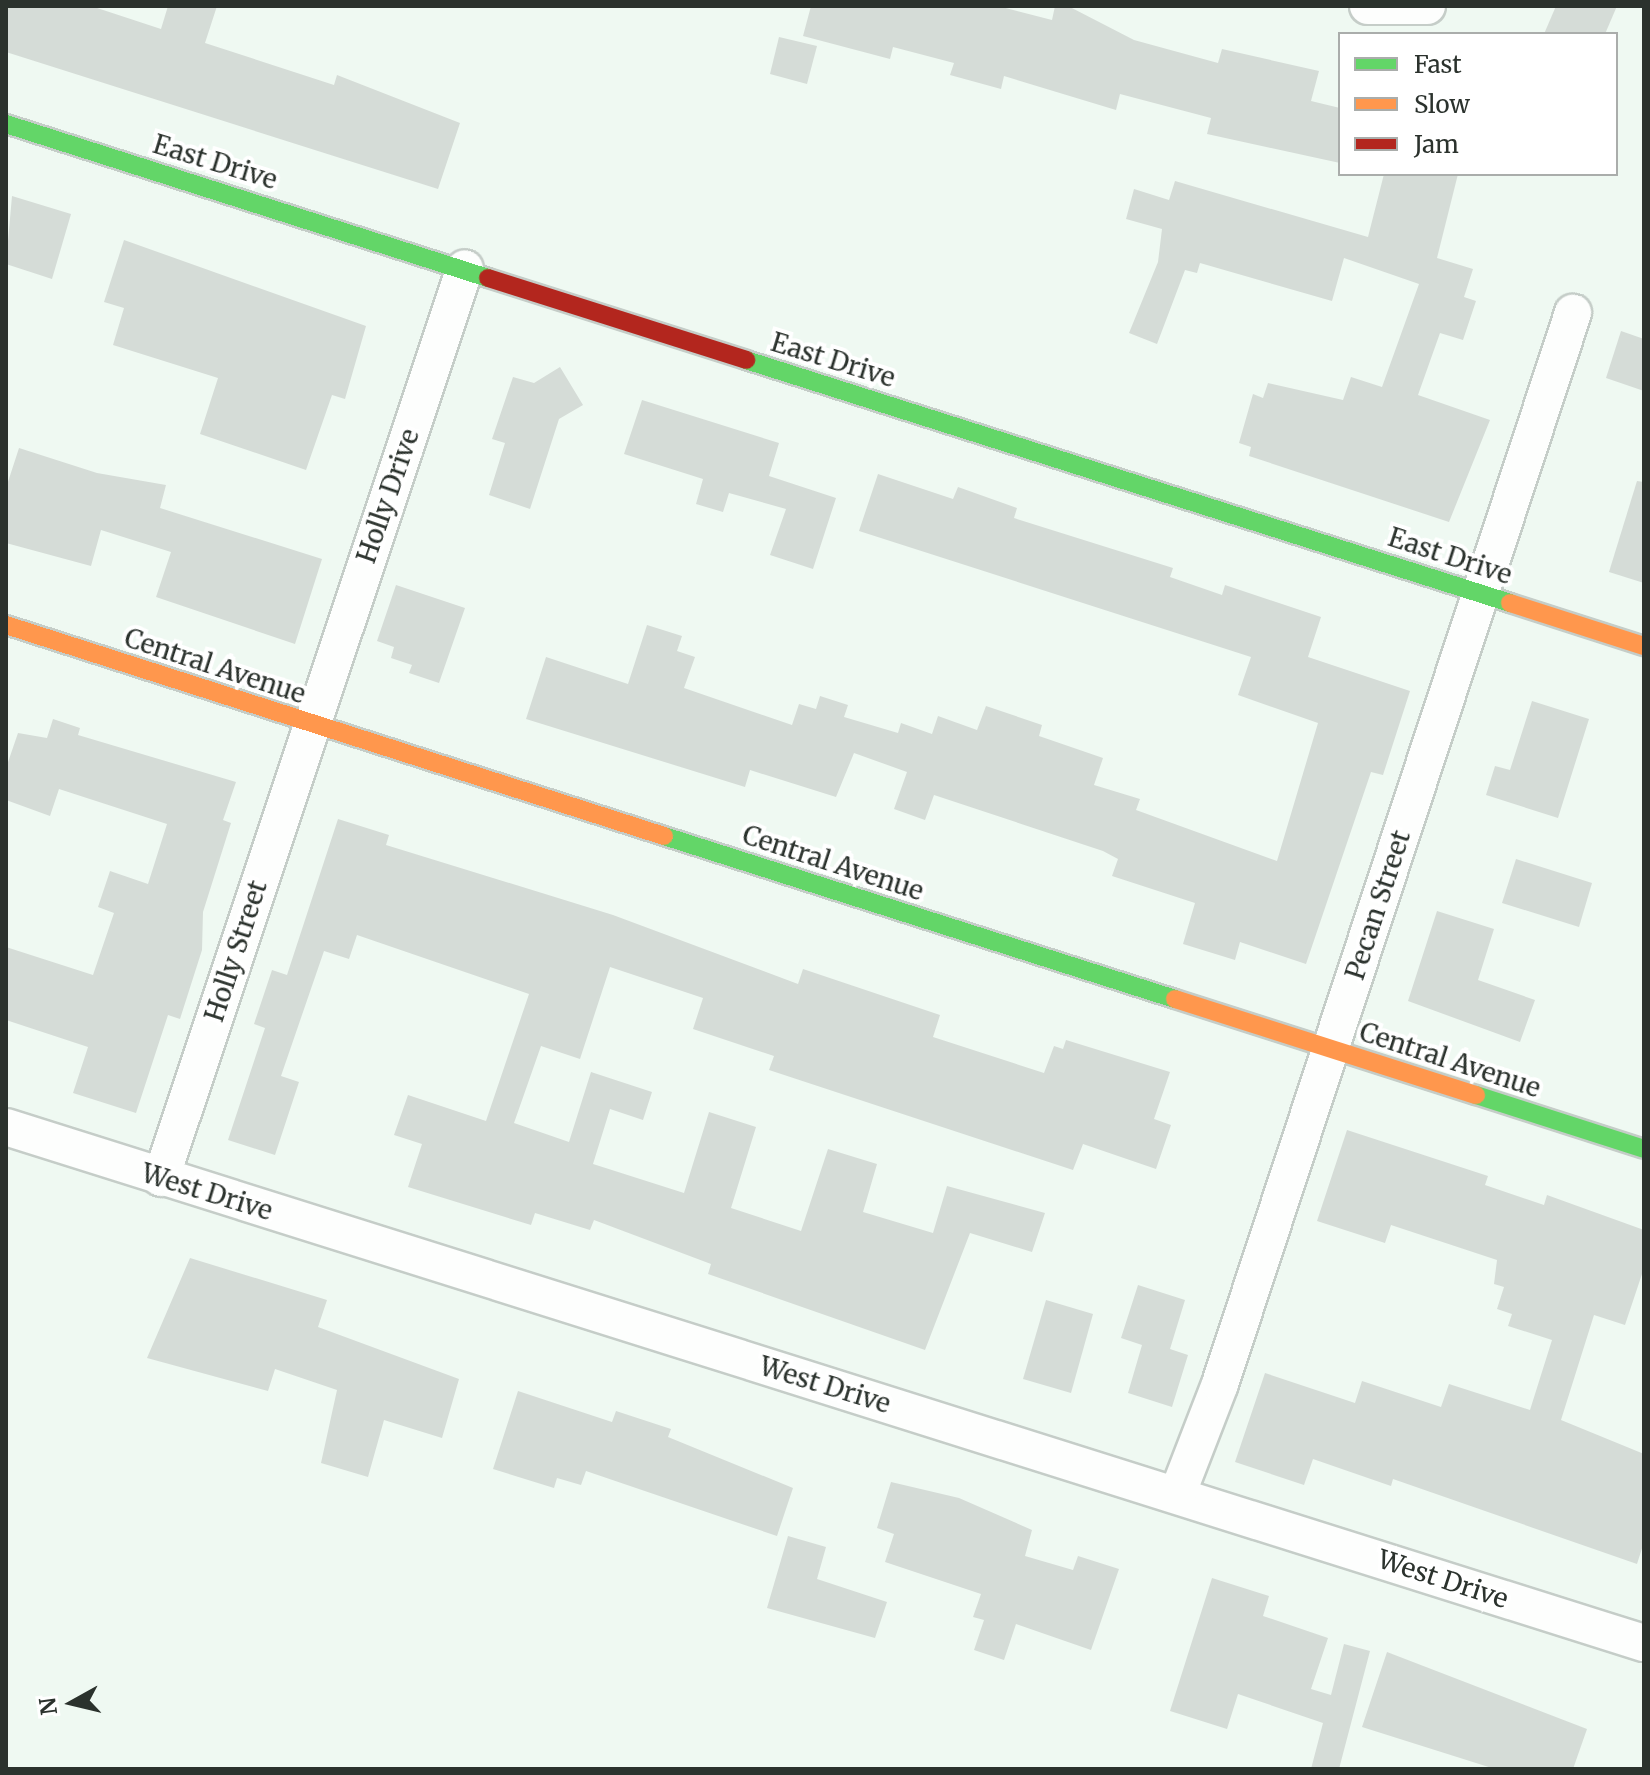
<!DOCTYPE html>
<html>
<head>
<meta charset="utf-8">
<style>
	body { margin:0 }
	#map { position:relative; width:1650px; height:1775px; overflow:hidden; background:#eff9f2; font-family:Merriweather,serif }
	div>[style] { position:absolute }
	.building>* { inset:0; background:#d5dcd7 }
	.roads { filter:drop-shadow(2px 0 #c5cdc8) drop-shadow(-2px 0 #c5cdc8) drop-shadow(0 2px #c5cdc8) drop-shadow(0 -2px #c5cdc8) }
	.street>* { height:36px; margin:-18px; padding:0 18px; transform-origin:18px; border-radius:18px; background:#fdfefd }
	.fast>* { height:18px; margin:-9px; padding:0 9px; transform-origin:9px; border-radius:9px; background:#63d668 }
	.slow>* { height:18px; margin:-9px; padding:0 9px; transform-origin:9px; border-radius:9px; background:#ff974d }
	.jam>* { height:18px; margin:-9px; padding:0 9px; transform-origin:9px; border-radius:9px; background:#b3261e }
	span { translate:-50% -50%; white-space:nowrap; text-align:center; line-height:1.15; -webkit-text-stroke:8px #fff; paint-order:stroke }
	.street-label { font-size:26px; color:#2b322d }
	.frame { position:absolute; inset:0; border:8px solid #2b322d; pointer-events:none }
	.legend { position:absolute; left:1338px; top:32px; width:280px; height:144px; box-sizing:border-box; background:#fff; border:2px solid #aaadab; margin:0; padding:10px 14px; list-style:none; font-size:24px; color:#2b322d }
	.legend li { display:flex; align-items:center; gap:16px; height:40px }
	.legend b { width:40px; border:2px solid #aaadab }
	.north { position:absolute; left:32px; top:1663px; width:80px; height:80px; -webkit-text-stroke:6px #fff; paint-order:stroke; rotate:262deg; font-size:22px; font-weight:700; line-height:32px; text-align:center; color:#2b322d }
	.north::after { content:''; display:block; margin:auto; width:28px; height:36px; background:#2b322d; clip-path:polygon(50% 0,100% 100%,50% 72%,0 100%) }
</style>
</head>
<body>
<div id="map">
	<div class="building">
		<i style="clip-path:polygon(6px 6px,91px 6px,161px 29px,168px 6px,217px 6px,205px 43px,334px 85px,337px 75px,460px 123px,438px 189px,6px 52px)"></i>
		<i style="clip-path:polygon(811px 6px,998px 6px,1052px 20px,1055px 6px,1068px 6px,1134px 40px,1218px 63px,1222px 49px,1319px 71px,1311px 101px,1340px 108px,1340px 163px,1207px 134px,1211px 118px,1120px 94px,1116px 110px,1004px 76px,1001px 89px,950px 75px,954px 63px,893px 47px,890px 59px,803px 36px)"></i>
		<i style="clip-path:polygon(1556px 6px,1617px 6px,1605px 34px,1544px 34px)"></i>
		<i style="clip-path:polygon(779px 37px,817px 46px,807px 84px,770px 74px)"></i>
		<i style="clip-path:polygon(1384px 174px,1458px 174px,1437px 258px,1473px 269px,1464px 297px,1476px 301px,1463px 340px,1440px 333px,1418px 395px,1490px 420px,1449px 522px,1249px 456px,1251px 447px,1239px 443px,1253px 394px,1263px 398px,1268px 383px,1343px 400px,1351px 377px,1382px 387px,1419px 284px,1344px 258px,1332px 301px,1200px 263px,1197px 273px,1185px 270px,1157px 344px,1129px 333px,1158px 262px,1162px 229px,1126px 219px,1134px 189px,1169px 200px,1175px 181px,1368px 237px)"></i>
		<i style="clip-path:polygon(12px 196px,71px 214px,52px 279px,6px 264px)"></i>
		<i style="clip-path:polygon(124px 240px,366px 326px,345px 399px,332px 395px,306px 470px,200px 434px,218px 378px,113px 345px,124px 308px,104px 302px)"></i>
		<i style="clip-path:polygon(1621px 331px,1644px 339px,1644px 391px,1606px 378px)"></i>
		<i style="clip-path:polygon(560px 367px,583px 405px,559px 419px,530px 509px,489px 495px,505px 443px,492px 439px,513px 377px,534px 383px)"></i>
		<i style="clip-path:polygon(642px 400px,779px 443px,769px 476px,836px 498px,813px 569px,770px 555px,786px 509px,729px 493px,723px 512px,696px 504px,703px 479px,624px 454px)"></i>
		<i style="clip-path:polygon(19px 448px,97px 473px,166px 485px,160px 508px,322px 559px,295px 644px,156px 597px,171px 552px,101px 530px,91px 566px,6px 543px,6px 488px)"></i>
		<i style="clip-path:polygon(878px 474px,953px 499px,958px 487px,1017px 508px,1014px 518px,1173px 568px,1170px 577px,1222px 595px,1225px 585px,1321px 617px,1308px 657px,1410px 691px,1383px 775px,1371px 772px,1306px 964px,1240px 942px,1235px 960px,1183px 944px,1195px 903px,1112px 876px,1118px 859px,1103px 851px,934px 795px,925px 820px,894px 809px,907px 772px,854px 753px,836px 797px,750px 770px,745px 787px,526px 719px,546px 657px,628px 684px,647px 625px,682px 636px,677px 651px,695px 657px,684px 688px,792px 725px,799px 704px,816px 709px,820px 696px,848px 705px,844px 717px,898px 733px,901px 723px,932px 734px,938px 716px,977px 730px,986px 706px,1042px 725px,1039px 736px,1103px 758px,1094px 785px,1140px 799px,1136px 810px,1277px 861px,1318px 723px,1238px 695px,1251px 657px,859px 531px)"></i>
		<i style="clip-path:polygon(1637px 481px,1644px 482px,1644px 583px,1609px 572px)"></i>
		<i style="clip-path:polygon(396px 585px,465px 608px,439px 683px,409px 673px,412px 665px,391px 658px,394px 647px,377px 641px)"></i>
		<i style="clip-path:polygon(1532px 701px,1589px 719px,1558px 818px,1486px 795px,1495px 766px,1510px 770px)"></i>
		<i style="clip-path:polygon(53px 719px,80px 728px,78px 735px,236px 782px,223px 820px,231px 823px,203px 912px,202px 950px,180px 1019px,168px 1015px,136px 1113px,73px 1093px,88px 1047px,6px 1020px,6px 947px,93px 975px,114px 913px,98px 907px,110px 871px,148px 884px,167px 824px,59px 789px,50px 816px,6px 800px,6px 768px,18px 733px,47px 738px)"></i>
		<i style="clip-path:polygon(338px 819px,389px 835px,386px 845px,613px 915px,798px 984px,803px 969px,940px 1015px,933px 1037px,1044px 1073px,1054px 1046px,1063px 1049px,1066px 1040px,1170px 1072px,1154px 1119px,1171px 1125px,1156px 1169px,1083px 1144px,1073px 1170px,769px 1070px,774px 1056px,693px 1029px,703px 998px,610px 967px,580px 1059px,541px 1046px,514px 1123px,569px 1142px,591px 1072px,652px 1092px,643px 1120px,610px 1109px,593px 1164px,684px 1193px,709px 1112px,756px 1127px,731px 1208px,801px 1231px,828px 1149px,877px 1164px,863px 1212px,933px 1233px,947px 1186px,1045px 1213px,1032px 1252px,970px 1233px,925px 1350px,708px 1274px,711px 1264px,594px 1220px,590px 1230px,535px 1213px,531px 1225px,408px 1187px,422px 1144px,394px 1135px,408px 1095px,486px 1121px,529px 994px,357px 935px,349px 959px,324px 951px,281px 1076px,299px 1082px,275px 1155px,228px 1140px,265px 1028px,254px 1024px,272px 970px,287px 975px)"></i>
		<i style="clip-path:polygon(1516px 859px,1592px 883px,1579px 927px,1502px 903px)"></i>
		<i style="clip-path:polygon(1437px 911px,1494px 929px,1478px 980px,1535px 1000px,1520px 1042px,1408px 1001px)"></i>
		<i style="clip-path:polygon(1347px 1130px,1488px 1176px,1485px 1185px,1544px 1205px,1547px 1195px,1644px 1230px,1644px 1268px,1625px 1325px,1594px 1315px,1561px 1420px,1644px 1454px,1644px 1542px,1637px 1564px,1393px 1479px,1391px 1486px,1313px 1459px,1304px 1485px,1235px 1462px,1265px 1373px,1355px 1403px,1362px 1381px,1441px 1407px,1449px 1384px,1530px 1410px,1552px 1340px,1508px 1326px,1512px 1314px,1497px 1309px,1504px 1287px,1494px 1284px,1497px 1260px,1391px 1225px,1385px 1243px,1317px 1221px)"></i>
		<i style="clip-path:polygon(190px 1258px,327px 1300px,318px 1327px,459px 1379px,442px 1438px,384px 1420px,368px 1477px,321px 1463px,337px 1390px,275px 1369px,268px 1391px,147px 1358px)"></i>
		<i style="clip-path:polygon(1138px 1285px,1185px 1300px,1170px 1349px,1188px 1355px,1172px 1407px,1128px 1393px,1142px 1345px,1121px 1338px)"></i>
		<i style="clip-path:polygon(1046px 1300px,1093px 1314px,1071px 1393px,1023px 1379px)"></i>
		<i style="clip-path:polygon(518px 1391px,612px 1422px,616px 1411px,671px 1429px,668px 1437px,793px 1488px,777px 1536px,586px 1471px,581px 1485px,557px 1478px,554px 1488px,493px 1469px)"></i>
		<i style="clip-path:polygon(891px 1482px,959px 1498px,1032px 1530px,1025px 1556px,1073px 1570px,1078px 1556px,1119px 1569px,1091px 1650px,1016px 1624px,1004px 1660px,974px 1650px,984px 1620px,973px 1617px,981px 1594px,885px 1562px,894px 1534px,877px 1528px)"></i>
		<i style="clip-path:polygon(788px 1536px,826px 1547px,817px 1579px,887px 1602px,875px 1638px,767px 1608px)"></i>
		<i style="clip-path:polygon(1212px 1578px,1269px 1596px,1263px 1616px,1328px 1638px,1311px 1689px,1331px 1695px,1344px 1644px,1370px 1651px,1339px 1769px,1311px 1769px,1323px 1723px,1238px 1694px,1227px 1729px,1170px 1711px)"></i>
		<i style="clip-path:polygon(1387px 1652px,1587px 1729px,1573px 1769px,1495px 1769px,1362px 1727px)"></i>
	</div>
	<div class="roads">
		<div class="street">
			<i style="left:1368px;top:6px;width:59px"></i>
			<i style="left:6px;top:1127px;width:1717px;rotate:17.49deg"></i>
			<i style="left:161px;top:1178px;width:959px;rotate:-71.53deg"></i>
			<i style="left:1177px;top:1495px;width:119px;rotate:-68.8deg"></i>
			<i style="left:1220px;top:1384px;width:1128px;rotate:-71.76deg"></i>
		</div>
		<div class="fast">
			<i style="left:6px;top:124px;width:506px;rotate:17.72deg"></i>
			<i style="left:746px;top:360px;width:802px;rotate:17.64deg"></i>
			<i style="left:664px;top:836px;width:536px;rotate:17.69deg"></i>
			<i style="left:1476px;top:1095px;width:176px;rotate:17.8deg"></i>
		</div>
		<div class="slow">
			<i style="left:1510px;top:603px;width:141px;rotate:17.8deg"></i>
			<i style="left:6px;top:625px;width:691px;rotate:17.78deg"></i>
			<i style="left:1175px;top:999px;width:316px;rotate:17.7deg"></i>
		</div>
		<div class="jam">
			<i style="left:488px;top:278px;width:271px;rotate:17.6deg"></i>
		</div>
	</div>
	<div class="street-label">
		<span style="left:215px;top:162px;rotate:17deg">East Drive</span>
		<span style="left:833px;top:360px;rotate:17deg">East Drive</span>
		<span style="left:388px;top:496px;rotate:-71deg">Holly Drive</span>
		<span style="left:1450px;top:556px;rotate:18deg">East Drive</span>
		<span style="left:215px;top:666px;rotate:18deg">Central Avenue</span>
		<span style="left:833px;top:863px;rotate:18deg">Central Avenue</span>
		<span style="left:1378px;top:905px;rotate:-72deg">Pecan Street</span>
		<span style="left:236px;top:951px;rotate:-72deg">Holly Street</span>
		<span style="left:1450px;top:1060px;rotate:18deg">Central Avenue</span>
		<span style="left:207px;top:1192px;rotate:17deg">West Drive</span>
		<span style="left:825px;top:1385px;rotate:17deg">West Drive</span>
		<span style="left:1443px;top:1579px;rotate:18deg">West Drive</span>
	</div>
	<div class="frame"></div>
	<ul class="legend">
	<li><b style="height:10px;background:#63d668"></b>Fast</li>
	<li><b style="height:10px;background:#ff974d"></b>Slow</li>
	<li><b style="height:10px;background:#b3261e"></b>Jam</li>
	</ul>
	<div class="north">N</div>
</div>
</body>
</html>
